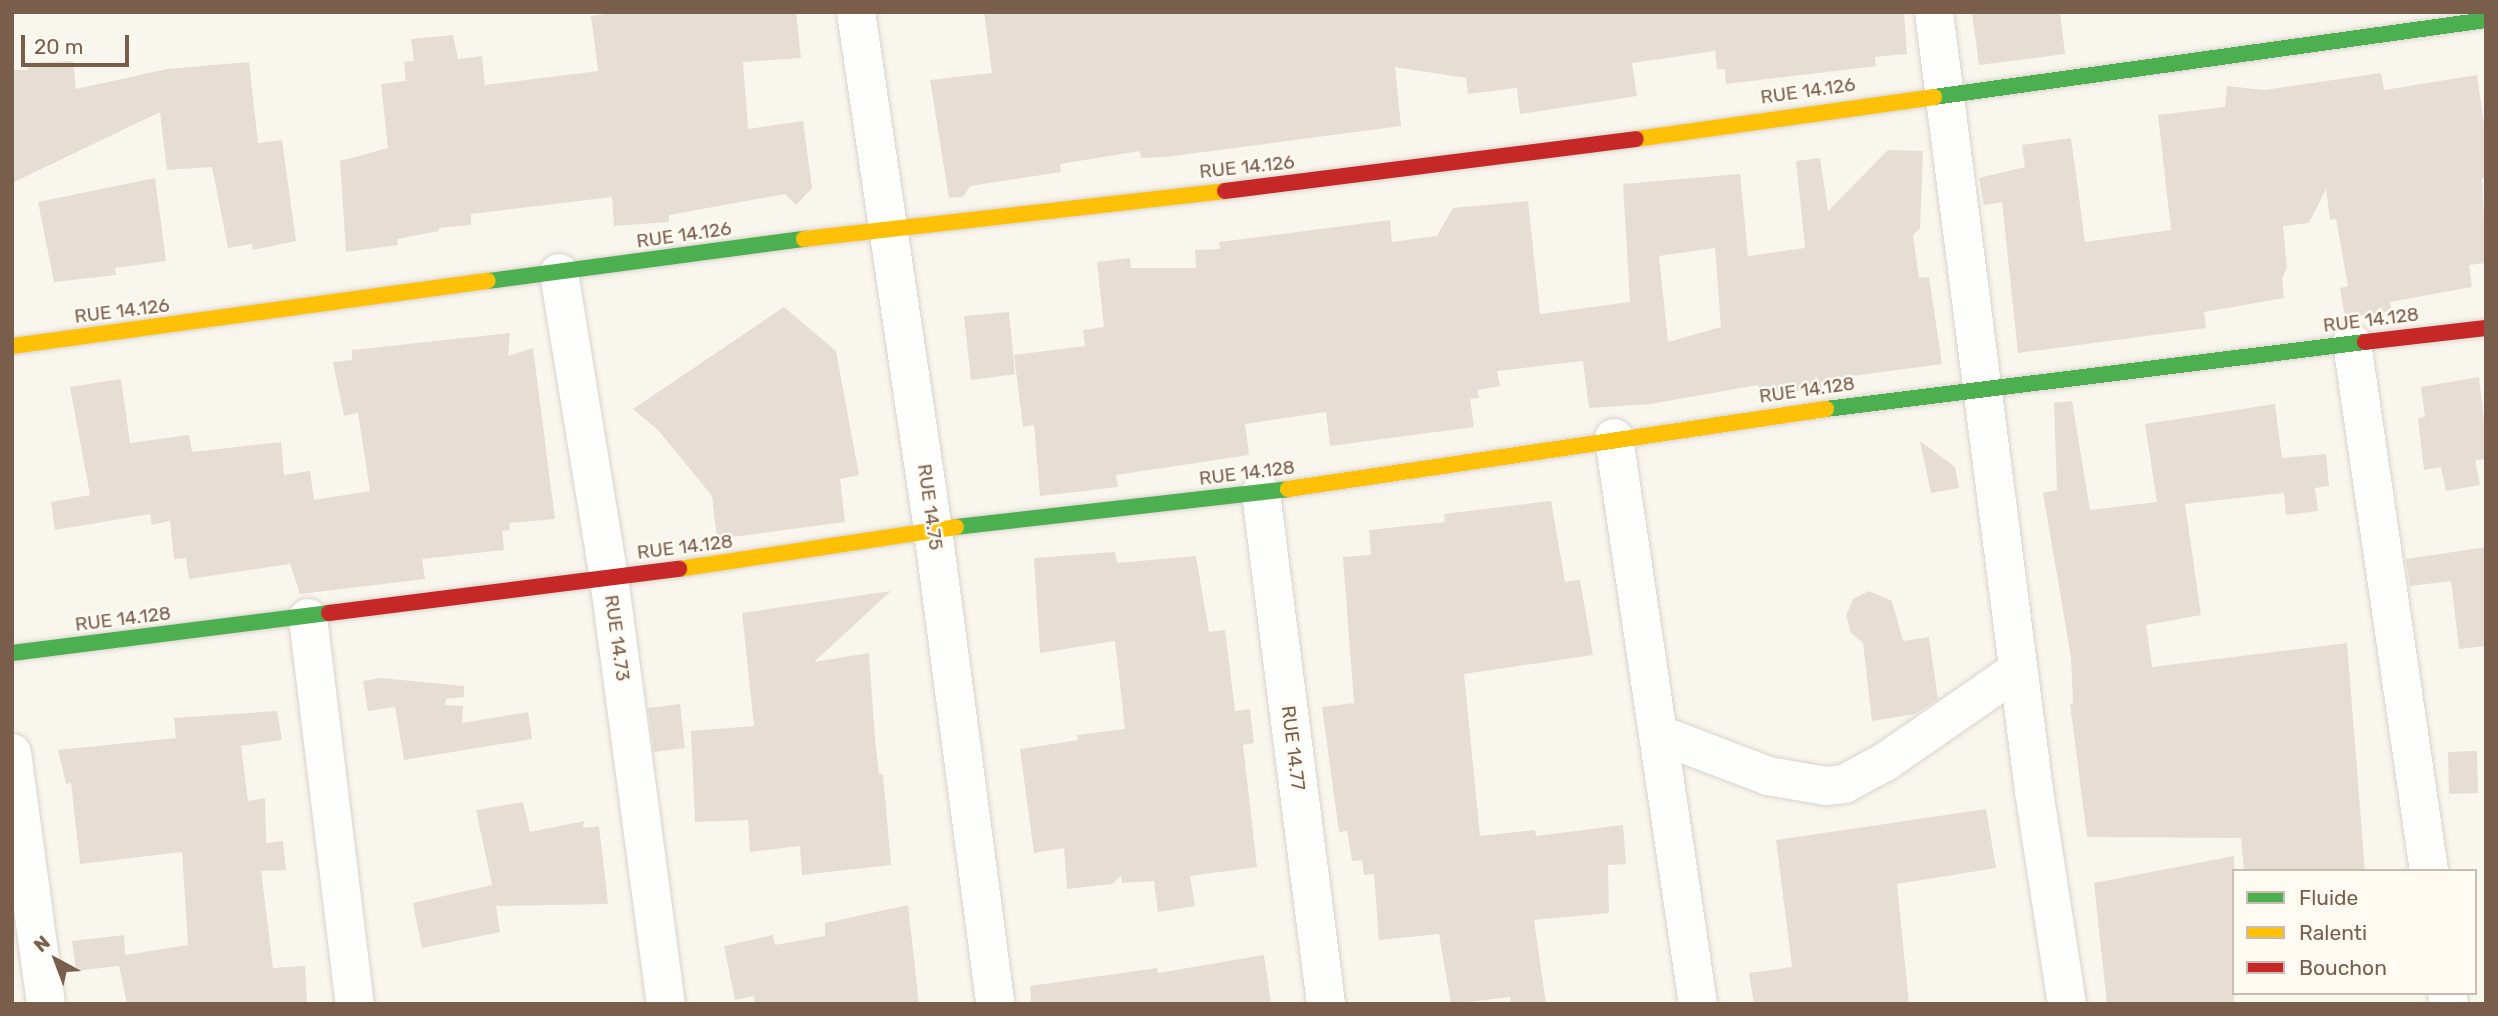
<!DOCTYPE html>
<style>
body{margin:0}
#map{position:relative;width:2498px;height:1016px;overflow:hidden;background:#f9f6ee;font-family:Rubik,sans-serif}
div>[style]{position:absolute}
.building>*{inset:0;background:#e6ded5}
.roads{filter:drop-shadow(0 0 2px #d9d3cc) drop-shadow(0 0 2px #d9d3cc)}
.street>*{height:38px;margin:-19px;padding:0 19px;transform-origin:19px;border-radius:19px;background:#fefefc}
.fast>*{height:16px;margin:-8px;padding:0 8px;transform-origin:8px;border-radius:8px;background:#4caf50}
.slow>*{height:16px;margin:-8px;padding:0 8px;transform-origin:8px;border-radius:8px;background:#ffc107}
.jam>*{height:16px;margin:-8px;padding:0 8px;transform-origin:8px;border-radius:8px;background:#c62828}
span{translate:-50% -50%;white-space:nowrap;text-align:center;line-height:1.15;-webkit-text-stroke:5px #fffaf2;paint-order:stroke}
.street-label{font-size:19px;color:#7a5e4c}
.frame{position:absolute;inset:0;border:14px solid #7a5e4c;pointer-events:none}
.legend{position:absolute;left:2232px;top:869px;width:245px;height:126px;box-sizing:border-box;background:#fffaf2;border:2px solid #cabcb0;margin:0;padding:9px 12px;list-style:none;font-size:21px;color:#7a5e4c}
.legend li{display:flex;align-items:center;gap:14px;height:35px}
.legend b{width:35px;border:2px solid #cabcb0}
.north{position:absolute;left:21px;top:925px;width:70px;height:70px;-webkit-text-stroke:5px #fffaf2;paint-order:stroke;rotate:319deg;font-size:19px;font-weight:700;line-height:28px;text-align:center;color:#7a5e4c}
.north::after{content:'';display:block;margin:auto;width:24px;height:32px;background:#7a5e4c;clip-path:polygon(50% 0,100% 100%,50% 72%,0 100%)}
.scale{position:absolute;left:21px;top:35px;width:108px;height:32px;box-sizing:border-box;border:4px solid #7a5e4c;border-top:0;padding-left:9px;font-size:21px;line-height:24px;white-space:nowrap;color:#7a5e4c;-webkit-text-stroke:5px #fffaf2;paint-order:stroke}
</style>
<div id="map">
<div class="building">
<i style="clip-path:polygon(622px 12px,796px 12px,801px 58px,743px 62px,748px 129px,803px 121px,812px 188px,796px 205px,785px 194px,669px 215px,669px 222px,614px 226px,612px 197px,471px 214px,471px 225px,439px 228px,439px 231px,397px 239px,398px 245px,346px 252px,340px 161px,388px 148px,381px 84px,406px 81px,404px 62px,414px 61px,411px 39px,453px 35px,458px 59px,482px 56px,485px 85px,598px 71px,591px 16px)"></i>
<i style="clip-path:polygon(984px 12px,1904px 12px,1907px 54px,1875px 57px,1876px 66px,1726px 84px,1725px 69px,1717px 69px,1715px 51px,1632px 63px,1637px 96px,1520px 114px,1517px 88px,1468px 94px,1466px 78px,1395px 67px,1401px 126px,1166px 157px,1141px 158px,1140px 151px,1060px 164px,1061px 172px,970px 186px,963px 197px,949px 198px,930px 80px,992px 73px)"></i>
<i style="clip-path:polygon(1972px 12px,2060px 12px,2065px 54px,1979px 65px)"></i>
<i style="clip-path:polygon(73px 61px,76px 89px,167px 69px,249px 62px,258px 143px,282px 140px,296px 241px,253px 250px,252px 244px,228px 248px,212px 167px,167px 170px,160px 112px,12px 183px,12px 70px,28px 70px,27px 63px)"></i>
<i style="clip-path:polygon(2381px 73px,2384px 90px,2477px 75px,2486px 138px,2486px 178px,2482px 178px,2486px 263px,2469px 265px,2472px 287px,2390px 302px,2391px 311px,2345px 318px,2340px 288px,2348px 286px,2336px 219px,2330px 220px,2326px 189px,2309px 223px,2283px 226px,2287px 268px,2282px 279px,2284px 298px,2204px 312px,2206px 328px,2018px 353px,2002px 202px,1984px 205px,1979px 178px,2025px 167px,2022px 145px,2071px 138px,2085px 242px,2171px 230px,2158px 115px,2225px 107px,2227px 86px,2264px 90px)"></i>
<i style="clip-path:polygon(evenodd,1888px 150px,1923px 151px,1920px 228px,1913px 235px,1919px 278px,1929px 277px,1942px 364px,1852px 376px,1822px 383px,1822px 388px,1759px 396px,1758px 385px,1650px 404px,1589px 408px,1583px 361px,1497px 371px,1500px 386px,1478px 390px,1479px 398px,1470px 399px,1474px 427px,1330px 446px,1326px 412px,1245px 424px,1249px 455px,1116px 475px,1118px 487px,1040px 496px,1034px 425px,1023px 427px,1014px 355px,1085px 346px,1083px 330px,1104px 327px,1097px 262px,1130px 258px,1131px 268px,1196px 268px,1195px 250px,1220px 249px,1219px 242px,1390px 220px,1392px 242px,1437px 236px,1453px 208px,1528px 201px,1540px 314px,1630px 302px,1623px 184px,1740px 174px,1748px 256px,1805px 248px,1796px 161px,1820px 158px,1828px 211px,1888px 150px,1715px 248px,1721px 327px,1668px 342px,1659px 256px,1715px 248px)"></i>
<i style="clip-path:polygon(155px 178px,166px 261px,115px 268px,116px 275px,54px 282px,38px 202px)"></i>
<i style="clip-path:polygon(784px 307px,836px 351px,859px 475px,840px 479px,845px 522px,717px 539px,712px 496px,659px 431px,633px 409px)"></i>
<i style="clip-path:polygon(1009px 312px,1015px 374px,971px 380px,964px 316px)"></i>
<i style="clip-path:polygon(510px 333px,508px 356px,533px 348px,555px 519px,509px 523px,510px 530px,502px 531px,504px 550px,422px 559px,425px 579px,300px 594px,290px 564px,189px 579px,186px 558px,174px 559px,170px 521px,152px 525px,150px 514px,55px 530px,51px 502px,90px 495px,70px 387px,121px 379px,130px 443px,189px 435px,192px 452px,281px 442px,284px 475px,310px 471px,314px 500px,370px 491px,358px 413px,344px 416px,333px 362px,352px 360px,352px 350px)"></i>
<i style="clip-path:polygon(2479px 377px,2486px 438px,2486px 459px,2475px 460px,2480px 485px,2446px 491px,2441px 467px,2424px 470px,2418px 418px,2425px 417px,2421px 387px)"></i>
<i style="clip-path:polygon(2072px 401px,2090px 510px,2157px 502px,2145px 424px,2275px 404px,2282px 458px,2326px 454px,2329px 486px,2315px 488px,2318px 511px,2286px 515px,2284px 493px,2185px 504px,2201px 615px,2146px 625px,2152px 667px,2347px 643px,2365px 871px,2244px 871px,2241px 838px,2087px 837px,2070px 704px,2073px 703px,2071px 657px,2043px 493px,2057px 490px,2054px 403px)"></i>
<i style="clip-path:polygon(1920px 441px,1955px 467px,1959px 488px,1931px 493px)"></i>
<i style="clip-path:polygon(1551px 501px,1565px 582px,1580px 580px,1593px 655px,1464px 674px,1480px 836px,1535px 830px,1536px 836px,1623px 825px,1626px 864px,1608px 865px,1609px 913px,1534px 920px,1546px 1004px,1511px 1004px,1510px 997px,1451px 1004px,1439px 934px,1379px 940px,1374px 874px,1364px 875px,1362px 860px,1352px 861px,1347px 831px,1339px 832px,1322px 707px,1354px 703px,1343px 557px,1371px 555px,1369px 530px,1445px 522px,1444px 514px)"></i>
<i style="clip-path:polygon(2486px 547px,2486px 646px,2459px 649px,2451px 581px,2410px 586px,2406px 559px)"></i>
<i style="clip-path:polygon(1115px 552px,1117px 563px,1196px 556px,1209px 632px,1225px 630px,1235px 711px,1250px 709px,1254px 743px,1243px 745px,1257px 867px,1190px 876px,1195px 906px,1158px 912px,1154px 881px,1122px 883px,1121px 876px,1112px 884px,1067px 889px,1064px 848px,1034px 853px,1020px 749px,1078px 740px,1077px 735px,1125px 729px,1115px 641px,1040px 653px,1034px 558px)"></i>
<i style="clip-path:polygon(891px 591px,814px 662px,869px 653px,875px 739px,879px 774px,883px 774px,891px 865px,802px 875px,800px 846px,750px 852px,748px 820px,695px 822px,691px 731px,754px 726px,742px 613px)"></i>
<i style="clip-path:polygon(1869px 591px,1892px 601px,1903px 641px,1929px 637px,1938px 699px,1915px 714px,1872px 721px,1863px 643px,1851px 633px,1846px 616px,1853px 599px)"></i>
<i style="clip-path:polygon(381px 678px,464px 686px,464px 697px,446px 699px,445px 705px,463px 706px,462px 723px,528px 712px,532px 739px,404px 760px,395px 707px,368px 711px,363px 681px)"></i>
<i style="clip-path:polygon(680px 704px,685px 748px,654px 752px,648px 708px)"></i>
<i style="clip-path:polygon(277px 711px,282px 740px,241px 746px,248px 801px,265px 798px,266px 843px,283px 841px,286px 870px,261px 871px,273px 968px,305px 966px,307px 1003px,127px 1004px,119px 966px,76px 971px,72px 941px,124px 935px,125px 955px,188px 945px,182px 852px,80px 864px,71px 783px,66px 784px,58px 750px,176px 738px,174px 718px)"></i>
<i style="clip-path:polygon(2477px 751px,2478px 793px,2449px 794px,2448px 752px)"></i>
<i style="clip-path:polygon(523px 802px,530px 832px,584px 821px,583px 828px,599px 826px,608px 904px,496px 906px,495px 899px,500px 932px,422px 948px,413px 903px,492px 885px,476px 810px)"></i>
<i style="clip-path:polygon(1986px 809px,1996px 868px,1897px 884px,1909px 1004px,1754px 1004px,1749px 973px,1792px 967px,1776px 840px)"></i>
<i style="clip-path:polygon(2234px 856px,2234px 1004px,2107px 1004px,2094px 883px)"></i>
<i style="clip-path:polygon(908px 905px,919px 1004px,755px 1004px,754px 996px,735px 1000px,724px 946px,773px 935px,775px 945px,825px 936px,825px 923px)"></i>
<i style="clip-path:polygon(1264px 955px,1271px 1004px,1031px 1004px,1030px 986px,1157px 968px,1158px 973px)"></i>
</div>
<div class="roads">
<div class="street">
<i style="left:856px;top:12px;width:524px;rotate:81.54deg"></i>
<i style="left:933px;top:530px;width:478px;rotate:82.5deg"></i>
<i style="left:1934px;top:12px;width:785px;rotate:82.68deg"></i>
<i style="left:2034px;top:791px;width:216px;rotate:81.2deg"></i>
<i style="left:559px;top:273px;width:309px;rotate:80.7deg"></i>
<i style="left:609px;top:578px;width:430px;rotate:82.4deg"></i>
<i style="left:2352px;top:343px;width:534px;rotate:81.7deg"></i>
<i style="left:1614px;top:438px;width:572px;rotate:81.56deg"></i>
<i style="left:1261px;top:493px;width:515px;rotate:82.75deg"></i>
<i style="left:308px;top:618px;width:389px;rotate:83.1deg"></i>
<i style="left:1658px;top:734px;width:118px;rotate:20.9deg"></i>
<i style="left:1768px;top:776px;width:59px;rotate:9.8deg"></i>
<i style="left:1826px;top:786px;width:18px;rotate:-6deg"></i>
<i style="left:1844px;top:784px;width:47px;rotate:-28.2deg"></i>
<i style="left:1885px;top:762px;width:162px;rotate:-34.7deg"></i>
<i style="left:12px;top:753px;width:253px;rotate:82.3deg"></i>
<i style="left:2447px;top:993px;width:11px;rotate:80deg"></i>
</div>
<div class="fast">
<i style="left:1934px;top:97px;width:557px;rotate:-7.94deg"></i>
<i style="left:488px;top:281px;width:319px;rotate:-7.6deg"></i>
<i style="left:1826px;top:409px;width:543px;rotate:-7.09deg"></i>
<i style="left:956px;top:527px;width:334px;rotate:-6.5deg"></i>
<i style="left:12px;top:653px;width:320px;rotate:-7.2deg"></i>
</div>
<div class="slow">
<i style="left:1636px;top:139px;width:301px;rotate:-8deg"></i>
<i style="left:804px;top:239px;width:424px;rotate:-6.5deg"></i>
<i style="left:12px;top:346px;width:480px;rotate:-7.8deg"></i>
<i style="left:1288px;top:489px;width:544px;rotate:-8.46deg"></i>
<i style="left:679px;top:569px;width:280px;rotate:-8.6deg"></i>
</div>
<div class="jam">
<i style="left:1225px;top:191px;width:414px;rotate:-7.2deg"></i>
<i style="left:2365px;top:342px;width:122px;rotate:-6.6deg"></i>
<i style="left:329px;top:613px;width:353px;rotate:-7.2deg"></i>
</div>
</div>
<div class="street-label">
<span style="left:1808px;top:91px;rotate:-8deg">RUE 14.126</span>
<span style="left:1247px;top:167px;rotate:-6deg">RUE 14.126</span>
<span style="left:684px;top:235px;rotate:-8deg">RUE 14.126</span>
<span style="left:122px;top:311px;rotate:-7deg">RUE 14.126</span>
<span style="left:2371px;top:320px;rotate:-7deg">RUE 14.128</span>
<span style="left:1807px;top:390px;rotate:-8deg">RUE 14.128</span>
<span style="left:1247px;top:473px;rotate:-7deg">RUE 14.128</span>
<span style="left:930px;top:507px;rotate:82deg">RUE 14.75</span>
<span style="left:685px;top:547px;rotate:-7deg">RUE 14.128</span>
<span style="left:123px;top:619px;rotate:-7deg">RUE 14.128</span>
<span style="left:617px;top:638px;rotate:82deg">RUE 14.73</span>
<span style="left:1293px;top:748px;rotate:83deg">RUE 14.77</span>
</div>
<div class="frame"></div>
<ul class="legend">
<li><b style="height:9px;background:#4caf50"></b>Fluide</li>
<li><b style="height:9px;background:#ffc107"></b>Ralenti</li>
<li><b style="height:9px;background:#c62828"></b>Bouchon</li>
</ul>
<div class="north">N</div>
<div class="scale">20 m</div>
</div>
